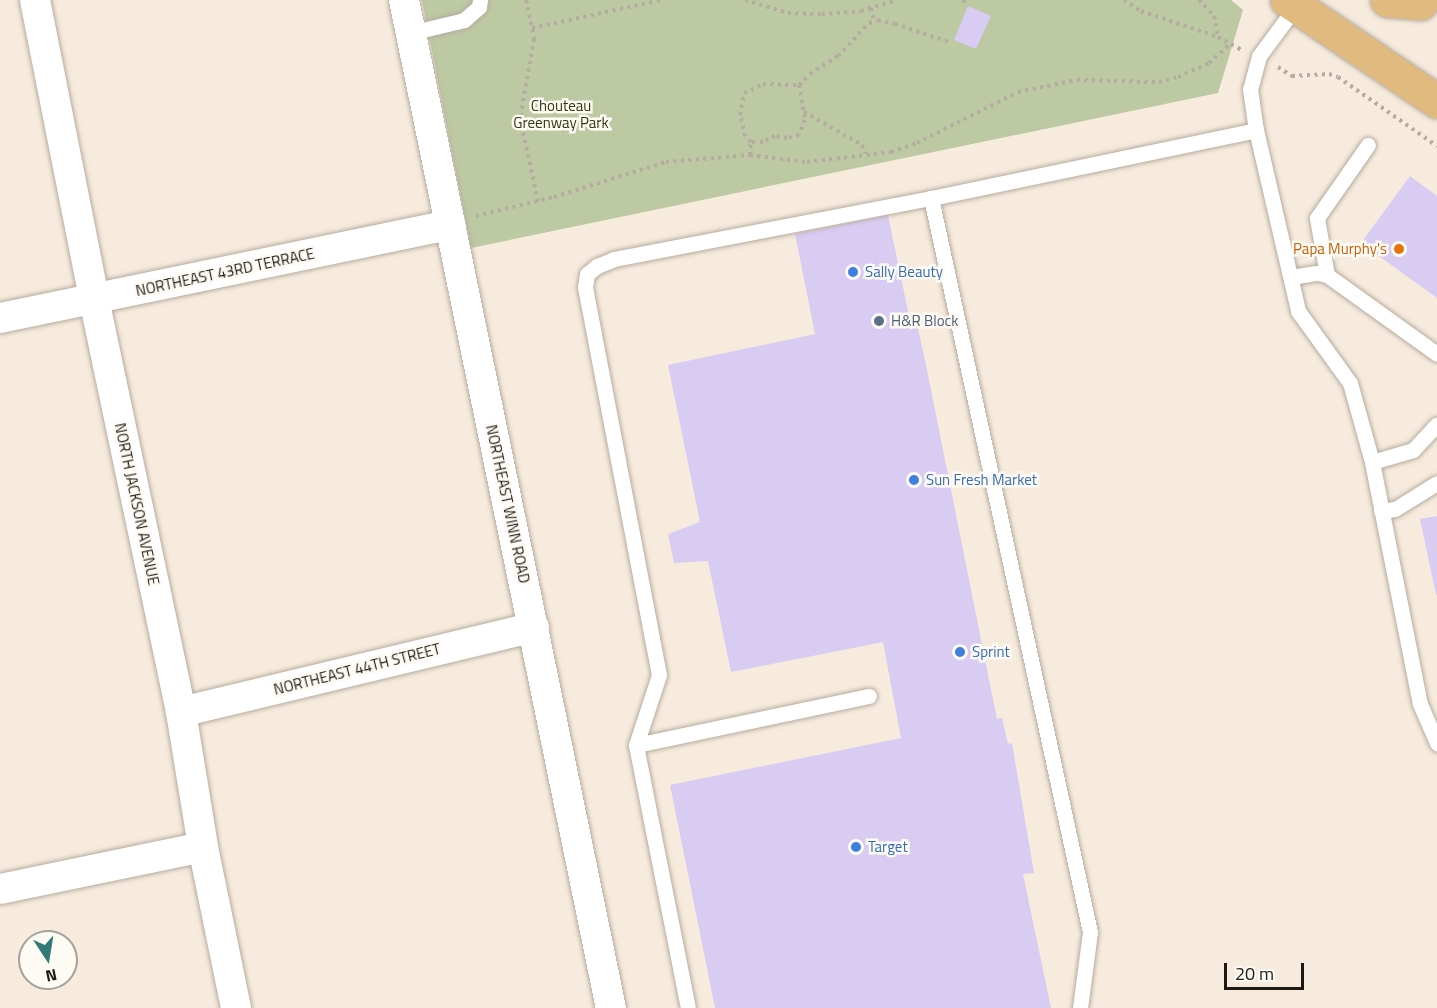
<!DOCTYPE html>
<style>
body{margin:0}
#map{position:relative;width:1437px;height:1008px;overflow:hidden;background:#f7ebde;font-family:"Titillium Web",sans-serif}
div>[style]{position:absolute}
.green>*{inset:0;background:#bdc9a3}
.building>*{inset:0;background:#d8ccf3}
.path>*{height:4px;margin-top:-2px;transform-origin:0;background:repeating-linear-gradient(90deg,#b5aba1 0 3px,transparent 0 7.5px)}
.roads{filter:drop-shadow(0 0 2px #b6ab9e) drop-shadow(0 0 2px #b6ab9e)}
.service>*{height:15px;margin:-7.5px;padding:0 7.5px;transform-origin:7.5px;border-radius:7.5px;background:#fff}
.minor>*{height:30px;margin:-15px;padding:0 15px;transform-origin:15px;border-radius:15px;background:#fff}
.primary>*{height:33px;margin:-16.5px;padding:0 16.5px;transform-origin:16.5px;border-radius:16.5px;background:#e0ba7f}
.dots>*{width:16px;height:16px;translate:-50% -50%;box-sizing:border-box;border:3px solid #fefaf4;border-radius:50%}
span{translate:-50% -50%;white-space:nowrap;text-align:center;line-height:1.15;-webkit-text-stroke:5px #fefaf4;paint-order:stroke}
.park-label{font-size:15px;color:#303b0d}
.food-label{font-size:15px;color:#c56008}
.right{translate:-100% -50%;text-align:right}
.street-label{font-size:15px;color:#1d1914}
.shop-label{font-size:15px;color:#366cbe}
.left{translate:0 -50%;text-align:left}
.service-label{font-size:15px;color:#4e5e75}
.north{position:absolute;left:18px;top:930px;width:60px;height:60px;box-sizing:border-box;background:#fefaf4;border:2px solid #a4a09a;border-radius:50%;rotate:168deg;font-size:16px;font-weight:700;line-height:24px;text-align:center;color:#1d1914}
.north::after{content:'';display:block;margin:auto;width:21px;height:27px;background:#317a78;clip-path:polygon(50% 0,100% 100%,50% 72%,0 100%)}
.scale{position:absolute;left:1224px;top:963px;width:80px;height:27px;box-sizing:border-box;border:3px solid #1d1914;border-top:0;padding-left:8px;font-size:18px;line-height:21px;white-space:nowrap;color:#1d1914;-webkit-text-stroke:4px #fefaf4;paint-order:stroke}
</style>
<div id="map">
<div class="green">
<i style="clip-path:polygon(422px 0,1231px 0,1243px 10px,1218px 93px,471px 248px)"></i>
</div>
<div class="building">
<i style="clip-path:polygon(968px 6px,991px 16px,976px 49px,954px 40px)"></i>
<i style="clip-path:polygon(1410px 176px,1437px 196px,1437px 298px,1361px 243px)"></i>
<i style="clip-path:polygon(888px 215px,909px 316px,915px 315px,925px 360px,997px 719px,1002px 718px,1008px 744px,1012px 743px,1034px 873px,1023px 874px,1051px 1008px,715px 1008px,670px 785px,901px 738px,883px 642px,731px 672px,708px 561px,674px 563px,668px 534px,700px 522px,668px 365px,815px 334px,795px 234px)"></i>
<i style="clip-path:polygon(1437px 516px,1437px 595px,1436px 595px,1420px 519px)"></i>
</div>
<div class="path">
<i style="left:526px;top:0;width:40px;rotate:78deg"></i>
<i style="left:534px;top:39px;width:80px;rotate:100deg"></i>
<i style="left:520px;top:118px;width:85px;rotate:77.8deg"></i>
<i style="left:745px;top:0;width:45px;rotate:16.8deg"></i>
<i style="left:788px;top:13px;width:34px;rotate:2deg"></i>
<i style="left:822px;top:14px;width:39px;rotate:-4deg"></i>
<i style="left:861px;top:11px;width:38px;rotate:-17deg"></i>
<i style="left:963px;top:0;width:8px;rotate:50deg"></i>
<i style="left:1124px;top:0;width:20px;rotate:33deg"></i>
<i style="left:1141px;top:11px;width:81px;rotate:18.7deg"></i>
<i style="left:1218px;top:37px;width:26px;rotate:29deg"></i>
<i style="left:1199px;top:0;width:22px;rotate:47deg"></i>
<i style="left:1214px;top:16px;width:21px;rotate:79deg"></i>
<i style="left:871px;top:8px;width:13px;rotate:77deg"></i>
<i style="left:532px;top:28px;width:133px;rotate:-12.2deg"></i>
<i style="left:1278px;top:67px;width:17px;rotate:33deg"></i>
<i style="left:1292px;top:76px;width:37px;rotate:-3deg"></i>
<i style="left:1329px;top:74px;width:9px;rotate:18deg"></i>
<i style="left:1338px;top:77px;width:121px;rotate:34.9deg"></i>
<i style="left:799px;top:85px;width:36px;rotate:80deg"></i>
<i style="left:805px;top:120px;width:16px;rotate:112deg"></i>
<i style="left:799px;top:135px;width:12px;rotate:166deg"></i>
<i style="left:787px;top:138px;width:12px;rotate:-171deg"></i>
<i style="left:775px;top:136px;width:13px;rotate:153deg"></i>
<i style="left:763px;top:142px;width:12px;rotate:180deg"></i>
<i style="left:751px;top:142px;width:8px;rotate:-135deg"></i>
<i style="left:745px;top:136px;width:22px;rotate:-103deg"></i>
<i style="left:740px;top:115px;width:22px;rotate:-80deg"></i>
<i style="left:744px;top:93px;width:21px;rotate:-25deg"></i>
<i style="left:763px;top:84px;width:36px;rotate:2deg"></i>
<i style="left:799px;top:85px;width:16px;rotate:-45deg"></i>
<i style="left:810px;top:74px;width:33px;rotate:-33deg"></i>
<i style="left:838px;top:56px;width:45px;rotate:-46.8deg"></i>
<i style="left:869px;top:23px;width:9px;rotate:-18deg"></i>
<i style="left:878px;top:20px;width:17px;rotate:13deg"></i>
<i style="left:895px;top:24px;width:57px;rotate:18.4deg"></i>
<i style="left:804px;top:112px;width:67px;rotate:29.6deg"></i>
<i style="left:862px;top:145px;width:9px;rotate:69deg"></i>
<i style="left:750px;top:155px;width:13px;rotate:-86deg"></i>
<i style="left:476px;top:216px;width:80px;rotate:-13.7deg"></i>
<i style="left:554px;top:197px;width:117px;rotate:-17.4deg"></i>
<i style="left:666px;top:162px;width:84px;rotate:-4.8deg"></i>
<i style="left:750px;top:155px;width:57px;rotate:7deg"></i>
<i style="left:807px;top:162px;width:85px;rotate:-6.8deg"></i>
<i style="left:891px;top:152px;width:28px;rotate:-19deg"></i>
<i style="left:917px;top:143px;width:113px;rotate:-26.8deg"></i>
<i style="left:1018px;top:92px;width:60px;rotate:-11.5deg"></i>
<i style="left:1077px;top:80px;width:82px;rotate:1.4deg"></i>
<i style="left:1159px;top:82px;width:20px;rotate:-15deg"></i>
<i style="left:1178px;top:77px;width:34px;rotate:-24deg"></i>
<i style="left:1209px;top:63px;width:27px;rotate:-42deg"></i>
</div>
<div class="roads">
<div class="service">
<i style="left:1296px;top:6px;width:62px;rotate:126.5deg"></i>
<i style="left:1259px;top:56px;width:34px;rotate:105deg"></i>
<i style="left:1250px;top:89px;width:41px;rotate:81.7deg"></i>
<i style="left:1256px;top:130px;width:186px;rotate:76.9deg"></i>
<i style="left:1298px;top:311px;width:89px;rotate:54.2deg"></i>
<i style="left:1350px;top:383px;width:82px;rotate:74.4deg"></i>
<i style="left:1372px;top:462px;width:247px;rotate:78.8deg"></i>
<i style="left:1420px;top:704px;width:43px;rotate:66.4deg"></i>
<i style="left:410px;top:33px;width:56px;rotate:-13.5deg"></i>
<i style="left:464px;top:20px;width:20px;rotate:-41deg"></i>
<i style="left:479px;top:7px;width:7px;rotate:-82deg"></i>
<i style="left:931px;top:198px;width:751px;rotate:77.78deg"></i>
<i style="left:1090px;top:932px;width:77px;rotate:97.5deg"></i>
<i style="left:1327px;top:275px;width:58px;rotate:-100deg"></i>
<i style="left:1317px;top:218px;width:89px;rotate:-55.1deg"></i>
<i style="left:1291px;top:277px;width:26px;rotate:-9deg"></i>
<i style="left:1317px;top:273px;width:10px;rotate:11deg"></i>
<i style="left:1327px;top:275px;width:135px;rotate:35.7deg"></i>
<i style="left:1372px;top:462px;width:43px;rotate:-16.3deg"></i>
<i style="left:1413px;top:450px;width:35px;rotate:-47deg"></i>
<i style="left:1381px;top:511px;width:14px;rotate:-8deg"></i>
<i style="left:1395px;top:509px;width:49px;rotate:-31.8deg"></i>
<i style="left:636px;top:745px;width:238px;rotate:-11.9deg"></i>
<i style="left:688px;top:1008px;width:268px;rotate:-101.2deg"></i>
<i style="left:636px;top:745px;width:74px;rotate:-71.8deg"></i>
<i style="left:659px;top:675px;width:395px;rotate:-100.8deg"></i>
<i style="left:585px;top:287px;width:13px;rotate:-81deg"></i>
<i style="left:587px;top:274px;width:13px;rotate:-39deg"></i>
<i style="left:597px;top:266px;width:18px;rotate:-22deg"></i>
<i style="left:614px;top:259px;width:323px;rotate:-10.9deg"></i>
<i style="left:931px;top:198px;width:332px;rotate:-11.8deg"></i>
</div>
<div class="minor">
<i style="left:35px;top:0;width:305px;rotate:78.8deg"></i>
<i style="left:94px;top:299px;width:422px;rotate:78.1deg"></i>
<i style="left:181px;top:712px;width:137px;rotate:80.7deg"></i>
<i style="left:203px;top:847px;width:164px;rotate:78.4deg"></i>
<i style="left:404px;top:0;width:1029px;rotate:78.4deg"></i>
<i style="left:0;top:318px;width:460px;rotate:-11.7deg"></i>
<i style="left:181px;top:712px;width:363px;rotate:-13.5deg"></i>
<i style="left:0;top:889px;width:207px;rotate:-11.7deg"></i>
</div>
<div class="primary">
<i style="left:1287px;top:0;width:181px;rotate:34deg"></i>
<i style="left:1387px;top:0;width:34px;rotate:5deg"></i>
</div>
</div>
<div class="dots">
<i style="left:1399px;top:249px;background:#e8710a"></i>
<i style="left:853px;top:272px;background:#3f7fe0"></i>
<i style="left:879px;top:321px;background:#5c6f8a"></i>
<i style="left:914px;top:480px;background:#3f7fe0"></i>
<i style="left:960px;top:652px;background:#3f7fe0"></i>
<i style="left:856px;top:847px;background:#3f7fe0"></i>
</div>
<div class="park-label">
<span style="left:561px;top:114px">Chouteau<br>Greenway Park</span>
</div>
<div class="food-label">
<span class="right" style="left:1387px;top:249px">Papa Murphy's</span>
</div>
<div class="street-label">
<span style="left:225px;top:272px;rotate:-12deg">NORTHEAST 43RD TERRACE</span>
<span style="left:137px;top:504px;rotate:78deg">NORTH JACKSON AVENUE</span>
<span style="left:508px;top:504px;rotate:78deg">NORTHEAST WINN ROAD</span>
<span style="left:357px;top:669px;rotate:-14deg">NORTHEAST 44TH STREET</span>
</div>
<div class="shop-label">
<span class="left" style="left:865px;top:272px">Sally Beauty</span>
<span class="left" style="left:926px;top:480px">Sun Fresh Market</span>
<span class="left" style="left:972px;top:652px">Sprint</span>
<span class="left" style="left:868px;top:847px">Target</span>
</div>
<div class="service-label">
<span class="left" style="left:891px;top:321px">H&amp;R Block</span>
</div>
<div class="north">N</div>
<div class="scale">20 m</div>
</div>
